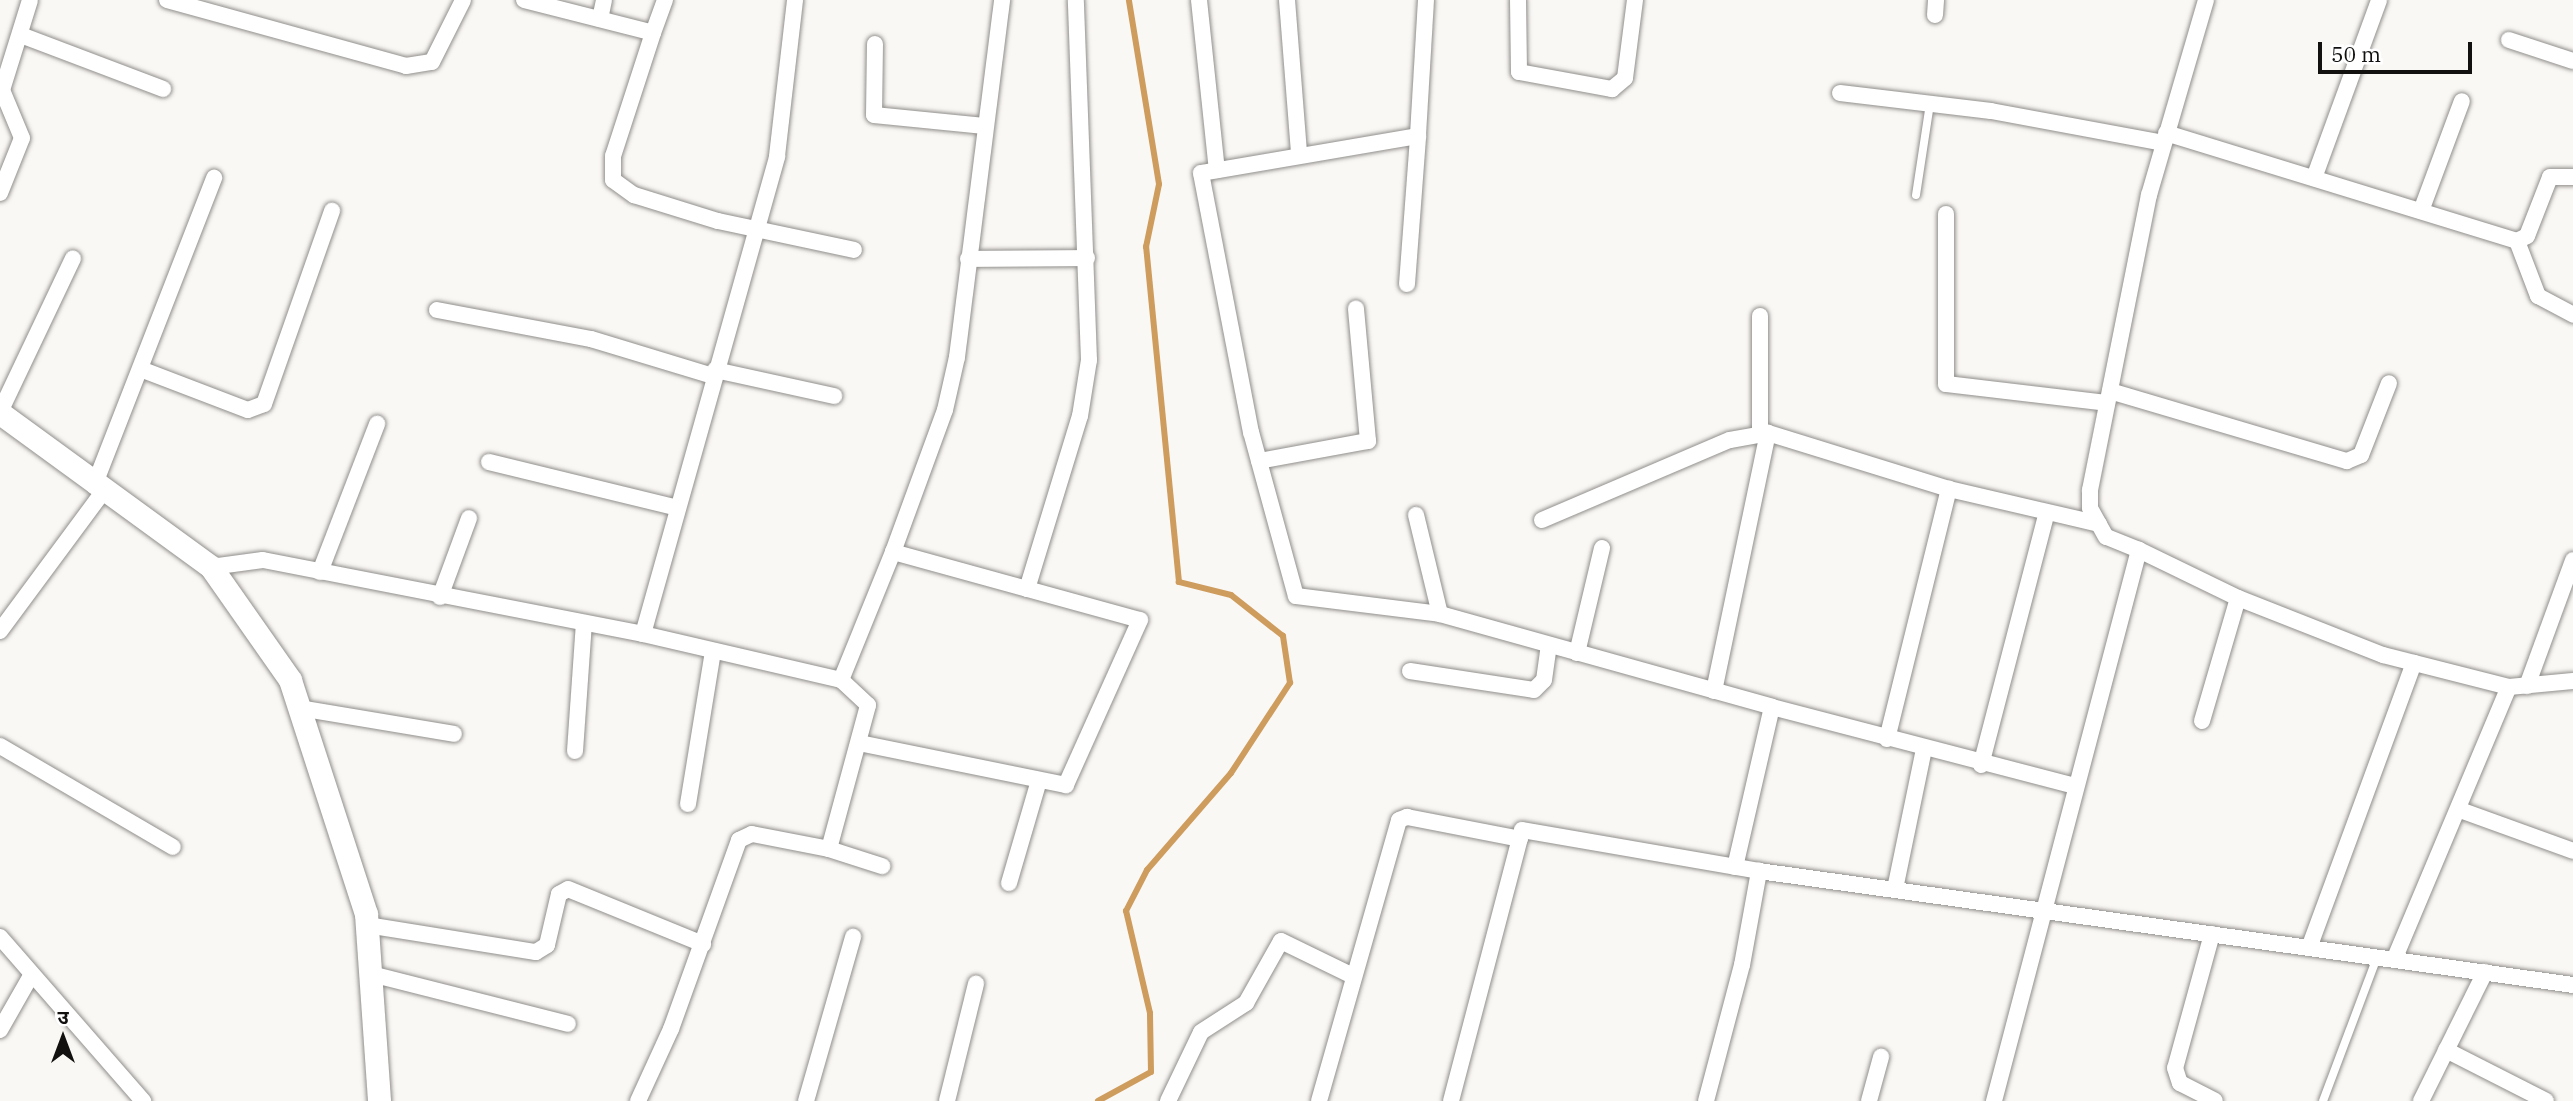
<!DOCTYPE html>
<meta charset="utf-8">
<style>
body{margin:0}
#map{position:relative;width:2573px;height:1101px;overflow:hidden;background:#faf8f5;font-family:"IBM Plex Serif","Noto Sans Devanagari",serif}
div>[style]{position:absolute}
.stream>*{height:6px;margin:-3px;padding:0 3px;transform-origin:3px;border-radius:3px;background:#ce9c5d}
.roads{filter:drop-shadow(0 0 2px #908e8b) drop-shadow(0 0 2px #908e8b)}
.lane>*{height:8px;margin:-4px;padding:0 4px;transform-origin:4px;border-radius:4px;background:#fff}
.street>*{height:16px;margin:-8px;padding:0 8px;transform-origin:8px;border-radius:8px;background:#fff}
.secondary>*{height:23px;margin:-11.5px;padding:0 11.5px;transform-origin:11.5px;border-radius:11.5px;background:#fff}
span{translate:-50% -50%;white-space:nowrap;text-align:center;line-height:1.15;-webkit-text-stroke:7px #fff;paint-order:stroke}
.north{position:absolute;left:28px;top:1003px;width:70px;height:70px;-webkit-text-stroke:5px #fff;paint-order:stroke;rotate:0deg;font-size:19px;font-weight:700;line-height:28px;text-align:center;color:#121110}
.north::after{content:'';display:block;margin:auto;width:24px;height:32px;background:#121110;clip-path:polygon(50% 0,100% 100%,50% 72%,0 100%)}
.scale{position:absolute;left:2318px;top:42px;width:154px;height:32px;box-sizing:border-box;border:4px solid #121110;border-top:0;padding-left:9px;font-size:21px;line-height:24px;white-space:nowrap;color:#121110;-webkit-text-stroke:5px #fff;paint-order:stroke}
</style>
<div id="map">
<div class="stream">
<i style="left:1098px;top:1101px;width:60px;rotate:-28.7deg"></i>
<i style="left:1151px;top:1072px;width:59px;rotate:-91deg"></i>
<i style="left:1150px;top:1013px;width:105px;rotate:-103.2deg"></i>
<i style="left:1126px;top:911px;width:46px;rotate:-62.9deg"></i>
<i style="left:1147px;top:870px;width:128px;rotate:-49.1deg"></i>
<i style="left:1231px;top:773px;width:108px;rotate:-56.8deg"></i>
<i style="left:1290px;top:683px;width:48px;rotate:-98.5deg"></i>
<i style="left:1283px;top:636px;width:66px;rotate:-141.7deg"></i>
<i style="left:1231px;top:595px;width:54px;rotate:-166deg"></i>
<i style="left:1179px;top:582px;width:337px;rotate:-95.6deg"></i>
<i style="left:1146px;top:247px;width:64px;rotate:-78.3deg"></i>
<i style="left:1159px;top:184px;width:186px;rotate:-99.3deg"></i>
</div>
<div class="roads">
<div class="lane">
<i style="left:1916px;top:195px;width:92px;rotate:-81.3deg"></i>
<i style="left:2323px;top:1101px;width:154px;rotate:-69.4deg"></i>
</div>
<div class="street">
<i style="left:167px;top:0;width:248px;rotate:15.4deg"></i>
<i style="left:406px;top:66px;width:26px;rotate:-9deg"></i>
<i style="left:432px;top:62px;width:69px;rotate:-63.4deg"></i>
<i style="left:524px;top:0;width:133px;rotate:14.3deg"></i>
<i style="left:653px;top:33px;width:129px;rotate:108deg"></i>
<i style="left:613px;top:156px;width:24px;rotate:90deg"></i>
<i style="left:613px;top:180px;width:26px;rotate:36deg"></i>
<i style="left:634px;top:195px;width:88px;rotate:17.2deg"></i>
<i style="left:718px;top:221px;width:139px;rotate:12deg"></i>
<i style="left:1199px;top:0;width:171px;rotate:84deg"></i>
<i style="left:1287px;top:0;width:154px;rotate:85.5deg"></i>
<i style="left:1426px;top:0;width:136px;rotate:93.4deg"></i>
<i style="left:1418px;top:136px;width:220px;rotate:170.3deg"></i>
<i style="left:1201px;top:173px;width:264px;rotate:79.1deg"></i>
<i style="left:1251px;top:432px;width:170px;rotate:74.7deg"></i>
<i style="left:1296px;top:596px;width:145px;rotate:7.1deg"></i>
<i style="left:1440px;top:614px;width:345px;rotate:15.6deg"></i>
<i style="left:1518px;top:0;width:72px;rotate:89.2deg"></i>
<i style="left:1519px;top:72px;width:95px;rotate:10.4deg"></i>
<i style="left:1612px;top:89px;width:17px;rotate:-40deg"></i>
<i style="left:1625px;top:78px;width:79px;rotate:-82.7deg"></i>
<i style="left:1935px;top:15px;width:15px;rotate:-86deg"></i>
<i style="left:600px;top:19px;width:19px;rotate:-78deg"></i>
<i style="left:653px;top:33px;width:35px;rotate:-70deg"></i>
<i style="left:21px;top:35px;width:152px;rotate:20.8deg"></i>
<i style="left:2509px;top:40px;width:67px;rotate:18.2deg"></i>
<i style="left:875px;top:44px;width:71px;rotate:90.8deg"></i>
<i style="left:874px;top:115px;width:111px;rotate:5.7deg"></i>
<i style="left:1840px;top:93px;width:152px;rotate:6.8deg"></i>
<i style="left:1991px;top:111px;width:175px;rotate:10.5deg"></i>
<i style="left:2166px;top:133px;width:367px;rotate:17.1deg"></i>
<i style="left:2517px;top:241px;width:11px;rotate:-27deg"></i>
<i style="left:2527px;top:236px;width:63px;rotate:-68.7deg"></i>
<i style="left:2550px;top:177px;width:23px"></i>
<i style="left:2314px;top:178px;width:189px;rotate:-69.9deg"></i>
<i style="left:0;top:193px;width:59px;rotate:-68.2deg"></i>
<i style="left:22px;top:138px;width:52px;rotate:-112.6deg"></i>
<i style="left:2px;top:90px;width:94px;rotate:-72.7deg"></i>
<i style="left:2421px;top:211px;width:117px;rotate:-69.6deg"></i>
<i style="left:1946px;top:214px;width:170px;rotate:90deg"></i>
<i style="left:1946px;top:384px;width:162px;rotate:6.7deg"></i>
<i style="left:2517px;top:241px;width:59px;rotate:69.1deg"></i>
<i style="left:2538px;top:296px;width:40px;rotate:28deg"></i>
<i style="left:968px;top:259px;width:119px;rotate:-0.5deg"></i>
<i style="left:1407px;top:284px;width:148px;rotate:-85.7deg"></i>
<i style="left:437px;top:310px;width:157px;rotate:10.7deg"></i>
<i style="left:591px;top:339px;width:127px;rotate:16.9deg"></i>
<i style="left:1760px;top:316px;width:117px;rotate:90deg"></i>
<i style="left:143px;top:370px;width:112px;rotate:20.9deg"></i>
<i style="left:248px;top:410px;width:17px;rotate:-21deg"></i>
<i style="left:264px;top:404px;width:205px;rotate:-70.6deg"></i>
<i style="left:715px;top:370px;width:122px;rotate:12.3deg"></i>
<i style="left:2110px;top:391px;width:247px;rotate:16.5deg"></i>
<i style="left:2347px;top:461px;width:15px;rotate:-23deg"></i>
<i style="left:2361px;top:455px;width:77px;rotate:-68.7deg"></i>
<i style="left:0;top:412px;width:170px;rotate:-64.6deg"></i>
<i style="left:1259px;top:461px;width:111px;rotate:-10.4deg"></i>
<i style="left:1368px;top:441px;width:133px;rotate:-95.2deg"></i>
<i style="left:489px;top:462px;width:194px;rotate:13.7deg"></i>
<i style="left:94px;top:486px;width:331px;rotate:-68.7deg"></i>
<i style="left:1416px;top:515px;width:102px;rotate:76.4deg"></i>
<i style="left:1542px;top:520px;width:204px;rotate:-23.1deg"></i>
<i style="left:1730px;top:440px;width:39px;rotate:-10deg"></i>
<i style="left:1768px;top:433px;width:189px;rotate:17.2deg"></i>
<i style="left:1949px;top:489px;width:154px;rotate:13.1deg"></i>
<i style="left:2139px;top:550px;width:110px;rotate:25.9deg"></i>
<i style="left:2238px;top:598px;width:156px;rotate:21.5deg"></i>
<i style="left:2383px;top:655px;width:130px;rotate:14.3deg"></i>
<i style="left:2509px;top:687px;width:64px;rotate:-5.4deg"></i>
<i style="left:893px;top:552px;width:151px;rotate:-69.9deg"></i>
<i style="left:945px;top:410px;width:54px;rotate:-77.2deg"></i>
<i style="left:957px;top:357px;width:360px;rotate:-82.8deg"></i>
<i style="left:211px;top:567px;width:52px;rotate:-7.7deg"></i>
<i style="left:263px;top:560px;width:387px;rotate:11deg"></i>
<i style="left:643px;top:634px;width:496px;rotate:-74.3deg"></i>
<i style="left:777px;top:156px;width:157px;rotate:-83.4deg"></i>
<i style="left:320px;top:572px;width:159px;rotate:-68.9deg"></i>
<i style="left:1027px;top:589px;width:181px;rotate:-73deg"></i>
<i style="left:1080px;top:416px;width:57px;rotate:-80.9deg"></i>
<i style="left:1089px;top:360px;width:360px;rotate:-92.1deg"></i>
<i style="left:440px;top:597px;width:84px;rotate:-69.8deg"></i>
<i style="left:0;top:631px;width:172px;rotate:-53.5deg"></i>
<i style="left:1577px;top:653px;width:108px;rotate:-76.6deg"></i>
<i style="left:1410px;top:671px;width:125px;rotate:8.7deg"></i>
<i style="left:1534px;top:690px;width:14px;rotate:-45deg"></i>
<i style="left:1544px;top:680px;width:35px;rotate:-82deg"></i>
<i style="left:841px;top:680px;width:138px;rotate:-67.9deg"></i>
<i style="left:893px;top:552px;width:256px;rotate:15.4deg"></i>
<i style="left:1140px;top:620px;width:181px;rotate:114.2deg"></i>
<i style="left:1066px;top:785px;width:210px;rotate:-168.5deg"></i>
<i style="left:2527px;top:686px;width:134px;rotate:-69.9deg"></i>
<i style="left:1714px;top:691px;width:264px;rotate:-78.2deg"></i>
<i style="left:299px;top:708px;width:157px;rotate:9.5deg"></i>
<i style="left:2202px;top:721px;width:128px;rotate:-73.7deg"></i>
<i style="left:1887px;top:739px;width:258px;rotate:-76.1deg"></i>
<i style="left:0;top:746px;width:200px;rotate:30.3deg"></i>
<i style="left:575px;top:751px;width:128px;rotate:-86deg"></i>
<i style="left:1981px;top:765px;width:261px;rotate:-75.4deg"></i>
<i style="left:688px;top:804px;width:155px;rotate:-80.7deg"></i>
<i style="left:2460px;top:810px;width:120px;rotate:19.9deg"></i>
<i style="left:829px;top:849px;width:56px;rotate:17.8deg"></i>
<i style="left:1735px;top:867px;width:164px;rotate:-77deg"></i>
<i style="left:1772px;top:707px;width:314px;rotate:14.6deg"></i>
<i style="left:1009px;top:883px;width:103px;rotate:-73.7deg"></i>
<i style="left:1895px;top:889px;width:143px;rotate:-78.3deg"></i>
<i style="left:367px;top:925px;width:171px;rotate:9.1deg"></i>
<i style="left:536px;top:952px;width:13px;rotate:-32deg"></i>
<i style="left:547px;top:945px;width:52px;rotate:-76.8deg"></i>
<i style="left:559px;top:894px;width:10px;rotate:-29deg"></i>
<i style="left:568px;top:889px;width:146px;rotate:22.2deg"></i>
<i style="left:2212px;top:934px;width:139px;rotate:105.4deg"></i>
<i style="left:2175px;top:1068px;width:16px;rotate:72deg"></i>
<i style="left:2180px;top:1083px;width:39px;rotate:27deg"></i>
<i style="left:0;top:937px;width:218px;rotate:48.9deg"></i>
<i style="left:2309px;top:948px;width:304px;rotate:-69.8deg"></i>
<i style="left:2394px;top:960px;width:296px;rotate:-67.2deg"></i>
<i style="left:371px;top:974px;width:203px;rotate:14.2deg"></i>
<i style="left:0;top:1030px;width:64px;rotate:-60.3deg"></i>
<i style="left:2446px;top:1050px;width:112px;rotate:27deg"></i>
<i style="left:638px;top:1101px;width:79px;rotate:-65.4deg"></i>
<i style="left:671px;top:1029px;width:201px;rotate:-70.2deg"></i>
<i style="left:739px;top:840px;width:14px;rotate:-25deg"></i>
<i style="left:752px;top:834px;width:78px;rotate:11deg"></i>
<i style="left:829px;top:849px;width:149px;rotate:-74.8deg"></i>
<i style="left:868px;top:705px;width:37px;rotate:-137deg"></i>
<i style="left:841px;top:680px;width:203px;rotate:-166.9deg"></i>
<i style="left:806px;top:1101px;width:171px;rotate:-74deg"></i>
<i style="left:947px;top:1101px;width:121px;rotate:-76.1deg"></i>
<i style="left:1168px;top:1101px;width:76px;rotate:-64.4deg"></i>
<i style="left:1201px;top:1032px;width:54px;rotate:-32.8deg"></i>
<i style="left:1246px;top:1003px;width:71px;rotate:-60.6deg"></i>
<i style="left:1281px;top:941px;width:80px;rotate:25.9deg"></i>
<i style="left:1319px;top:1101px;width:292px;rotate:-74.1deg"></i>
<i style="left:1399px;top:820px;width:9px;rotate:-21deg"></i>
<i style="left:1407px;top:817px;width:115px;rotate:11deg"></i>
<i style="left:1451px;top:1101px;width:280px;rotate:-75.3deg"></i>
<i style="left:1522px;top:830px;width:241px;rotate:9.8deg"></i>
<i style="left:1759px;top:871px;width:822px;rotate:7.97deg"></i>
<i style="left:1706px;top:1101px;width:141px;rotate:-75.2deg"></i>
<i style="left:1742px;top:965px;width:96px;rotate:-79.7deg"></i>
<i style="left:1869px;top:1101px;width:46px;rotate:-74.7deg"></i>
<i style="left:1994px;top:1101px;width:570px;rotate:-75.26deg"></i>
<i style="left:2139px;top:550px;width:35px;rotate:-158deg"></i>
<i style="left:2106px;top:537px;width:33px;rotate:-119deg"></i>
<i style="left:2090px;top:508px;width:18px;rotate:-90deg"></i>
<i style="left:2090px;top:490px;width:301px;rotate:-78.7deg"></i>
<i style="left:2149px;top:195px;width:203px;rotate:-73.7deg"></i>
<i style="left:2421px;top:1101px;width:144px;rotate:-63.6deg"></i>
</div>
<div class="secondary">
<i style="left:0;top:413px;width:261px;rotate:36.1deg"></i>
<i style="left:211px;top:567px;width:138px;rotate:55deg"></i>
<i style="left:290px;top:680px;width:246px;rotate:72deg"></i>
<i style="left:366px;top:914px;width:187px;rotate:86deg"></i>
</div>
</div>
<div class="north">उ</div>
<div class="scale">50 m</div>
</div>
